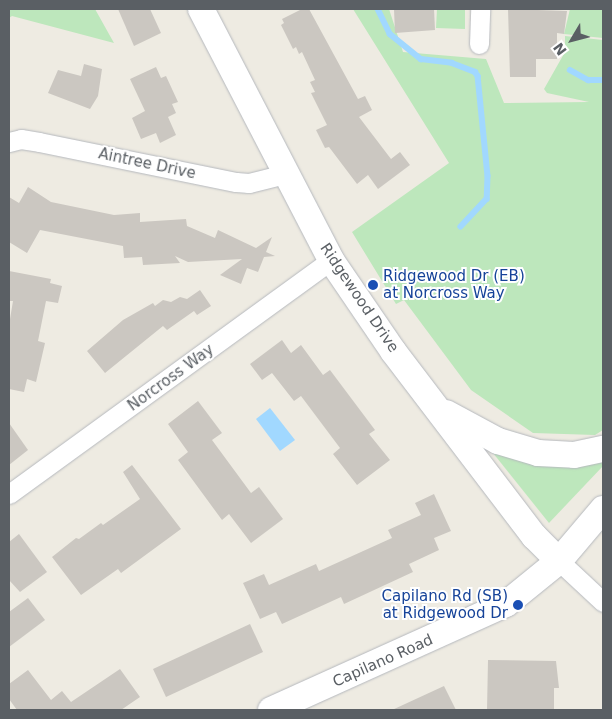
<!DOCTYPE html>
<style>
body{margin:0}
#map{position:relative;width:612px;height:719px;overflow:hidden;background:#eeebe2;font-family:"DejaVu Sans",sans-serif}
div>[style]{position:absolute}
.green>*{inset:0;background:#bde7bc}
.water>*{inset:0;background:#a1d8ff}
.stream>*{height:5.5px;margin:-2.75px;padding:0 2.75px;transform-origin:2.75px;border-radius:2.75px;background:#a1d8ff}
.building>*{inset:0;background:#cbc7c1}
.roads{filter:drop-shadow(0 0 1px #b5b8bd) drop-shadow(0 0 1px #b5b8bd)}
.street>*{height:19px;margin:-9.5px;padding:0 9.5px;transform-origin:9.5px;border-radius:9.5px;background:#fff}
.secondary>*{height:26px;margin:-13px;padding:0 13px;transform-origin:13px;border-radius:13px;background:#fff}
.dots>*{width:14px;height:14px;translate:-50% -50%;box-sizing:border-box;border:2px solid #fff;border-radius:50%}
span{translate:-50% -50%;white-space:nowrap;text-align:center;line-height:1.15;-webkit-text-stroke:4px #fff;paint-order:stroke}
.street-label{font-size:15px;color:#5a5f64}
.transit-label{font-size:15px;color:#164399}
.left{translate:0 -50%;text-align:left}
.right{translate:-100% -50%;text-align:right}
.frame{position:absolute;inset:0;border:10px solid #5a5f64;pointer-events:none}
.north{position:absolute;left:547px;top:15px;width:50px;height:50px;-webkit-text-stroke:4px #fff;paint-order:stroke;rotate:233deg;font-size:14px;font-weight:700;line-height:20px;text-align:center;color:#5a5f64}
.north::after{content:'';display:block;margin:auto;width:18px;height:22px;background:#5a5f64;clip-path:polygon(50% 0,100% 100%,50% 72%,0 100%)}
</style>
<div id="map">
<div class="green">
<i style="clip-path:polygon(9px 9px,95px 9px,114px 43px,12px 16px,9px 18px)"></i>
<i style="clip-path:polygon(353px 9px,389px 9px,403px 52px,486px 59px,504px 103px,589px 102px,547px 93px,544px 89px,565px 52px,565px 36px,603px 40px,603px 430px,595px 435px,533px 433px,471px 390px,404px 300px,396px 304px,352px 232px,449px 163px)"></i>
<i style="clip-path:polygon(437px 9px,465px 9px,465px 29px,436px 28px)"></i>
<i style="clip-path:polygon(570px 9px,603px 9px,603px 38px,564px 34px)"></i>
<i style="clip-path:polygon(481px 438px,603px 460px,603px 466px,549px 523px)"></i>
</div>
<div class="water">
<i style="clip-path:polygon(270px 408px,295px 440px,280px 451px,256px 419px)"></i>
</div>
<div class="stream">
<i style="left:378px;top:9px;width:28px;rotate:64deg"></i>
<i style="left:390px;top:34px;width:40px;rotate:39deg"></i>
<i style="left:421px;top:59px;width:31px;rotate:7deg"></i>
<i style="left:452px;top:63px;width:25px;rotate:21deg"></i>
<i style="left:475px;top:72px;width:5px;rotate:53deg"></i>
<i style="left:478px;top:76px;width:100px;rotate:84.3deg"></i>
<i style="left:488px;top:176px;width:23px;rotate:92deg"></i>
<i style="left:487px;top:199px;width:38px;rotate:133deg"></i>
<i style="left:570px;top:70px;width:21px;rotate:29deg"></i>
<i style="left:588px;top:80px;width:15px"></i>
</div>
<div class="building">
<i style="clip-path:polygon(118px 9px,150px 9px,161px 33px,134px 46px)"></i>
<i style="clip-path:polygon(302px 9px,309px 9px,358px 99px,365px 96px,372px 110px,359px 117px,391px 159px,400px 152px,410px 165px,378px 189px,368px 175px,357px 184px,329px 147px,325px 148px,316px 130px,327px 125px,311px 93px,315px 92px,310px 82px,315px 80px,302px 52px,299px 54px,296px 47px,293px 49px,281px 25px,284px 23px,282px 19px)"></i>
<i style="clip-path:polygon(394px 9px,434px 9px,435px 30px,395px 33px)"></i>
<i style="clip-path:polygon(508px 9px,567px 11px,564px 34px,557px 33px,557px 59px,536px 59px,536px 77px,510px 77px)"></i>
<i style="clip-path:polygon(84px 64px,102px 69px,98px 96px,90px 109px,48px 93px,58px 70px,81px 76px)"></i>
<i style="clip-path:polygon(156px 67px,161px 78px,166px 76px,178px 102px,172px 104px,176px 113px,168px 117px,176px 135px,160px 143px,156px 133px,141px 139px,132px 118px,145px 111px,130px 79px)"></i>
<i style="clip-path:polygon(28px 187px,51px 202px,114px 215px,140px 213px,140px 222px,186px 219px,187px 226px,215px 238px,218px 230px,256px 248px,272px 237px,266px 252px,275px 256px,264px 257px,258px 272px,247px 268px,241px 284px,220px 275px,242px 259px,188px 262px,175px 256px,180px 263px,143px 265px,142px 257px,124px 258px,123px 246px,40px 230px,27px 253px,9px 242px,9px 197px,19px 203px)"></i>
<i style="clip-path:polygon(9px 271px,51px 279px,50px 283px,62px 286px,58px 303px,46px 301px,38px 341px,45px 343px,36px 382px,27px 379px,24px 392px,9px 389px,9px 325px,13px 301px,9px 301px)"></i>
<i style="clip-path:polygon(200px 290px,211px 306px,197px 315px,194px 311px,167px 330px,163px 326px,105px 373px,87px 351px,123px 320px,153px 303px,155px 306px,163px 300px,171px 302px,180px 297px,187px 299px)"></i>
<i style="clip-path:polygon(282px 340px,291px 353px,301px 345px,323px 375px,330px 370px,375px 430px,369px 434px,390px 460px,357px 485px,333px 454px,340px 448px,301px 396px,294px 401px,272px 373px,262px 380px,250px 364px)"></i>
<i style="clip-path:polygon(198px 401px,222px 433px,212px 440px,251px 493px,259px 487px,283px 519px,251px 543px,229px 514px,222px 520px,178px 460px,188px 452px,168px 424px)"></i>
<i style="clip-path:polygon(9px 423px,28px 450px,9px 465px)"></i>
<i style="clip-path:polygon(132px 465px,181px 529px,121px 573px,118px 569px,81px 595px,52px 557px,76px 538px,79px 539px,101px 523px,103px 525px,140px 499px,123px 472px)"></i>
<i style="clip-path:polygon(434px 494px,451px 531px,434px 538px,439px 550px,409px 564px,413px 572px,344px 604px,341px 597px,282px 624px,276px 612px,260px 619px,243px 583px,264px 574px,269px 585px,316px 564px,319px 571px,392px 538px,388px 530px,421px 515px,415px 503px)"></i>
<i style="clip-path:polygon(19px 534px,47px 572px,20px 592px,9px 580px,9px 542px)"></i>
<i style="clip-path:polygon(28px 598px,45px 620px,9px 647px,9px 612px)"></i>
<i style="clip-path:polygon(250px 624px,263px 652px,166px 697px,153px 669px)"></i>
<i style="clip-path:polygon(488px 660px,556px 661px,559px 688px,554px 688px,554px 710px,487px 710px)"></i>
<i style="clip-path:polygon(120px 669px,140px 697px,121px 710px,17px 710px,9px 699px,9px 684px,28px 670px,51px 700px,62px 691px,71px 702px)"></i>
<i style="clip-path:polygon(444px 686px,456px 710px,392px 710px)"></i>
</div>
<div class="roads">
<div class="street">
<i style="left:479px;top:44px;width:35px;rotate:-88deg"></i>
<i style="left:9px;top:142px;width:12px;rotate:-14deg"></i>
<i style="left:21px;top:139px;width:18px;rotate:9deg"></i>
<i style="left:39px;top:142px;width:201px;rotate:11.5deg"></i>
<i style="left:236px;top:182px;width:13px;rotate:4deg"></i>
<i style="left:249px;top:183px;width:37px;rotate:-14deg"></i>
<i style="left:9px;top:494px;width:398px;rotate:-36deg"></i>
<i style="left:559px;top:561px;width:60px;rotate:43deg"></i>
</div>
<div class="secondary">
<i style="left:201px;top:9px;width:283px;rotate:62.6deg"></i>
<i style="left:331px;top:260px;width:110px;rotate:55.7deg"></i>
<i style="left:393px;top:351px;width:233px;rotate:52.7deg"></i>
<i style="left:534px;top:536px;width:35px;rotate:45deg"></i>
<i style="left:446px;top:413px;width:59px;rotate:28.3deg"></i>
<i style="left:498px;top:441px;width:42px;rotate:16.7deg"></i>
<i style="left:538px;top:453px;width:36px;rotate:3deg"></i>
<i style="left:574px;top:455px;width:30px;rotate:-12deg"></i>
<i style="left:271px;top:710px;width:258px;rotate:-24.3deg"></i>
<i style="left:506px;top:604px;width:68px;rotate:-39.1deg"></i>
<i style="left:559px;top:561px;width:68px;rotate:-49.8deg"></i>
</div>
</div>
<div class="dots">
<i style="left:373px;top:285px;background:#1a4fb4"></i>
<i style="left:518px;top:605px;background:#1a4fb4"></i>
</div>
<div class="street-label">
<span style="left:147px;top:164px;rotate:12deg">Aintree Drive</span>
<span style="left:359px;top:298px;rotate:56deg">Ridgewood Drive</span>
<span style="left:171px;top:378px;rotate:-36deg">Norcross Way</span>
<span style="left:383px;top:661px;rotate:-24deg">Capilano Road</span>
</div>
<div class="transit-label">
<span class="left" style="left:383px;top:285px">Ridgewood Dr (EB)<br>at Norcross Way</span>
<span class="right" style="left:508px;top:605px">Capilano Rd (SB)<br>at Ridgewood Dr</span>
</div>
<div class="frame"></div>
<div class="north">N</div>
</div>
